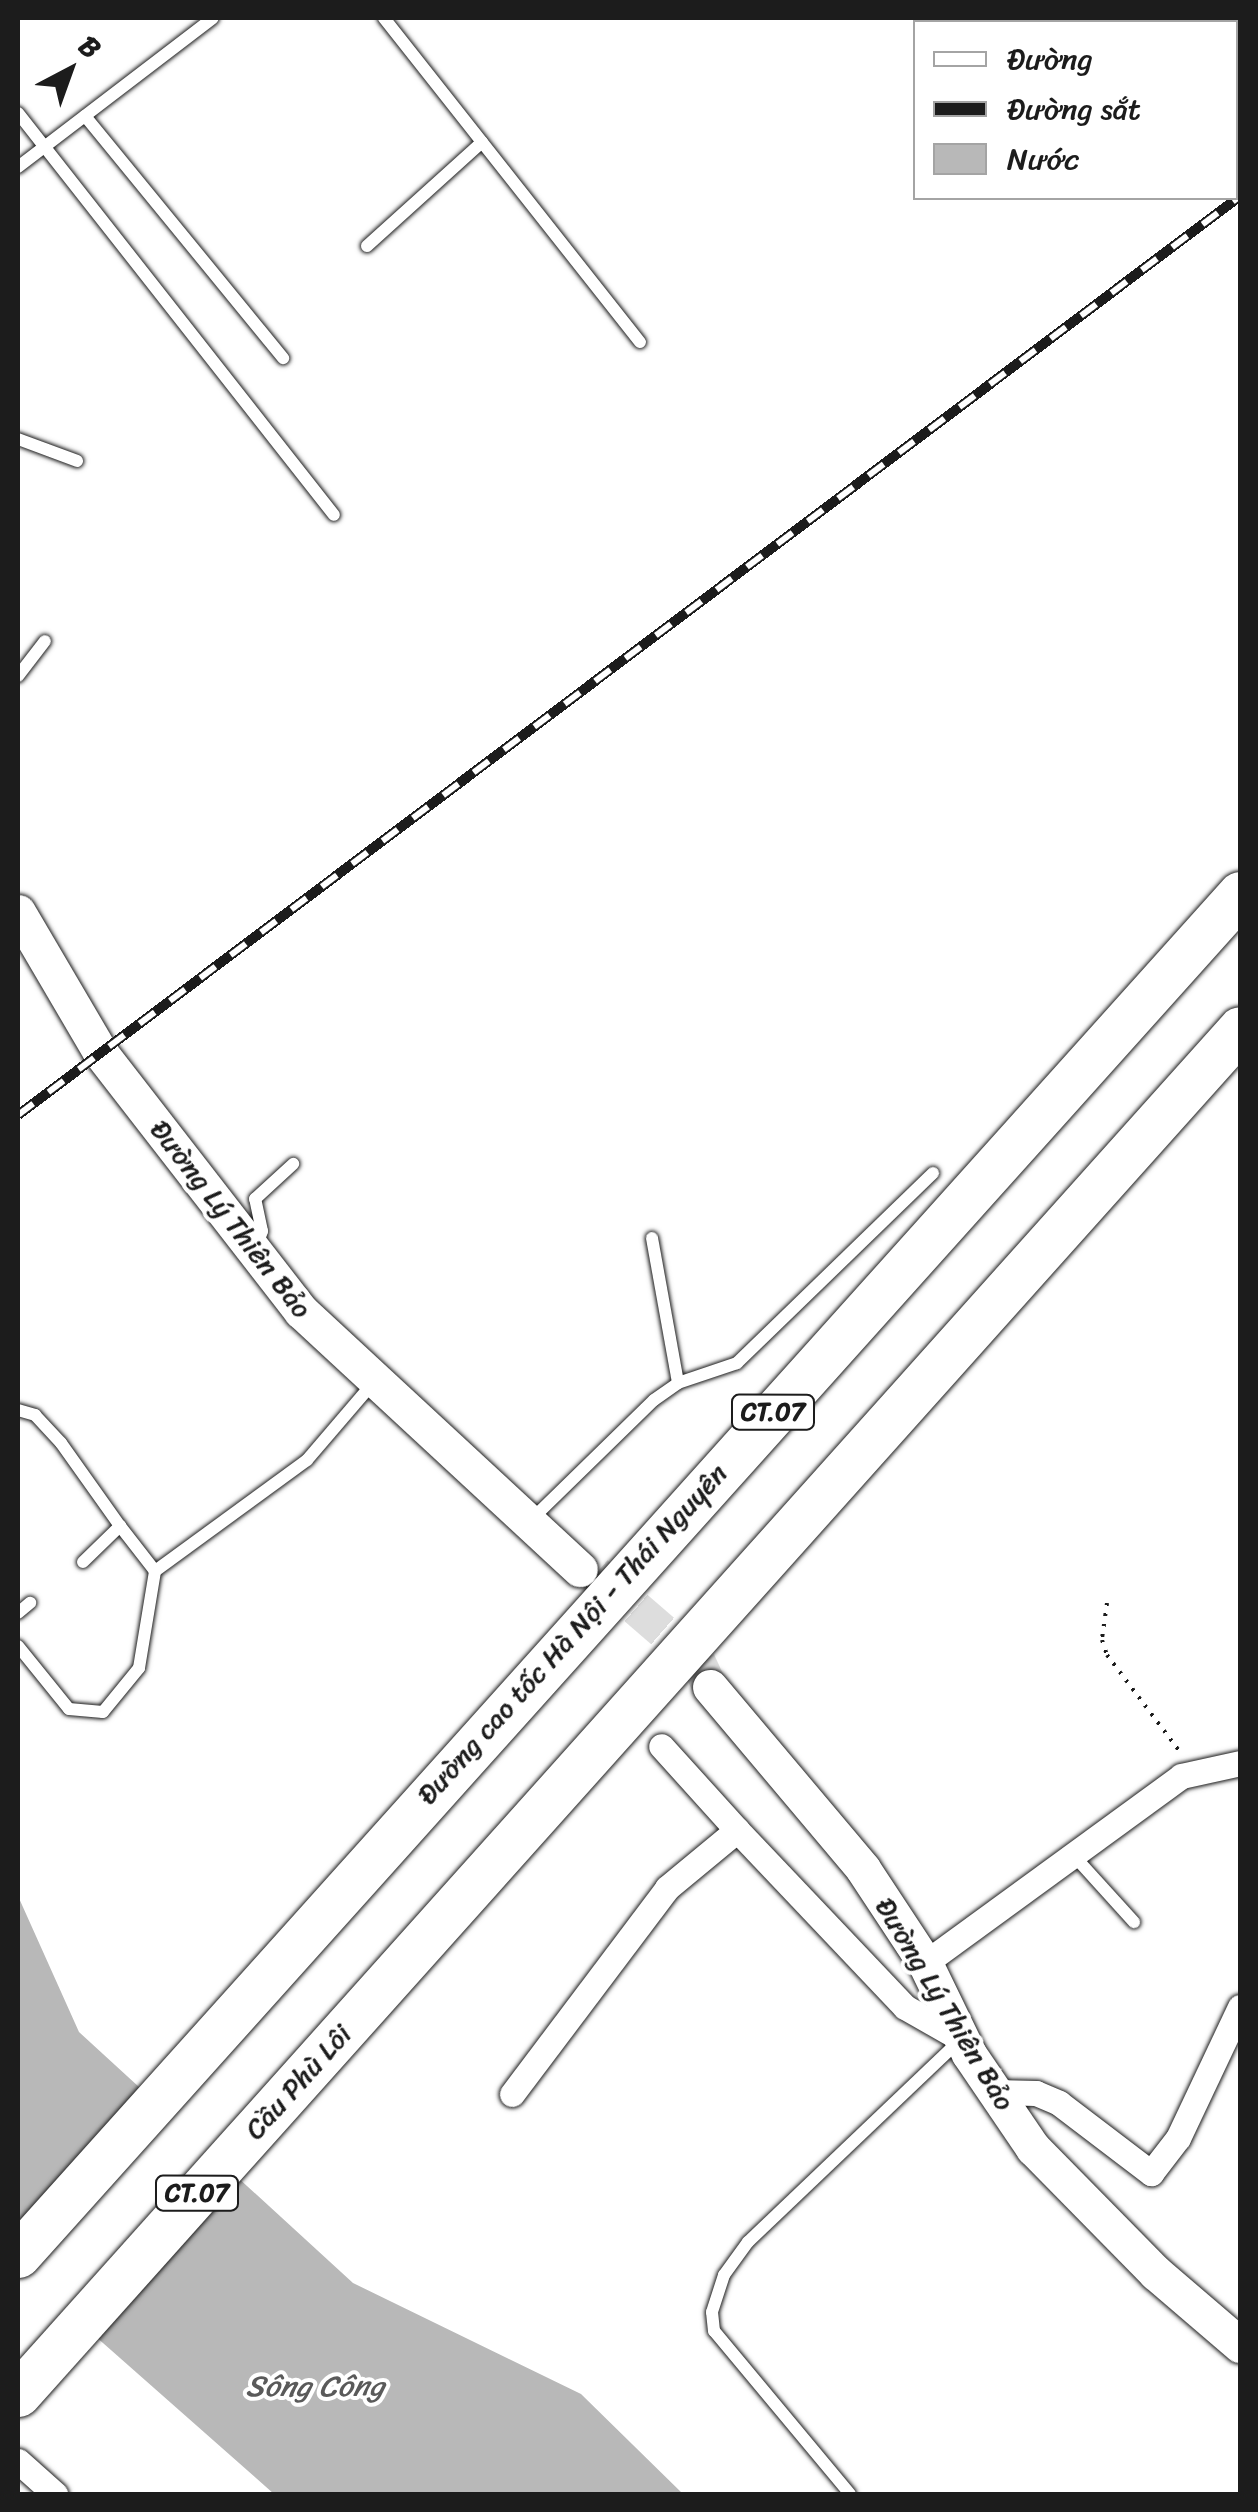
<!DOCTYPE html>
<meta charset="utf-8">
<style>
body{margin:0}
#map{position:relative;width:1258px;height:2512px;overflow:hidden;background:#fff;font-family:Sriracha,sans-serif}
div>[style]{position:absolute}
.water>*{inset:0;background:#b8b8b8}
.pier>*{inset:0;background:#fff}
.secondary-tunnel>*{height:35px;margin-top:-17.5px;transform-origin:0;background:repeating-linear-gradient(90deg,#ddd 0 35px,transparent 0 53px)}
.path>*{height:4px;margin-top:-2px;transform-origin:0;background:repeating-linear-gradient(90deg,#1c1c1c 0 2.5px,transparent 0 10.5px)}
.roads{filter:drop-shadow(0 0 2px #1c1c1c) drop-shadow(0 0 2px #1c1c1c)}
.service>*{height:12px;margin:-6px;padding:0 6px;transform-origin:6px;border-radius:6px;background:#fff}
.minor>*{height:25px;margin:-12.5px;padding:0 12.5px;transform-origin:12.5px;border-radius:12.5px;background:#fff}
.secondary>*{height:35px;margin:-17.5px;padding:0 17.5px;transform-origin:17.5px;border-radius:17.5px;background:#fff}
.motorway>*{height:45px;margin:-22.5px;padding:0 22.5px;transform-origin:22.5px;border-radius:22.5px;background:#fff}
.rail>*{height:10px;margin-top:-5px;transform-origin:0;background:repeating-linear-gradient(90deg,#fff 0 19px,#1c1c1c 0 38px);box-sizing:border-box;border-block:2px solid #1c1c1c}
span{translate:-50% -50%;white-space:nowrap;text-align:center;line-height:1.15;-webkit-text-stroke:8px #fff;paint-order:stroke}
.shield-label span{padding:2px 8px;background:#fff;border:2px solid;border-radius:8px;-webkit-text-stroke-width:0}
.shield-label{font-size:25px;color:#1c1c1c;font-weight:700}
.street-label{font-size:28px;color:#1c1c1c}
.water-label{font-size:30px;color:#5a5a5a;font-style:italic}
.frame{position:absolute;inset:0;border:20px solid #1c1c1c;pointer-events:none}
.legend{position:absolute;left:913px;top:20px;width:325px;height:180px;box-sizing:border-box;background:#fff;border:2px solid #a4a4a4;margin:0;padding:12px 18px;list-style:none;font-size:30px;color:#1c1c1c}
.legend li{display:flex;align-items:center;gap:20px;height:50px}
.legend b{width:50px;border:2px solid #a4a4a4}
.north{position:absolute;left:20px;top:20px;width:100px;height:100px;-webkit-text-stroke:8px #fff;paint-order:stroke;rotate:41deg;font-size:28px;font-weight:700;line-height:40px;text-align:center;color:#1c1c1c}
.north::after{content:'';display:block;margin:auto;width:35px;height:45px;background:#1c1c1c;clip-path:polygon(50% 0,100% 100%,50% 72%,0 100%)}
</style>
<div id="map">
<div class="water">
<i style="clip-path:polygon(18px 1896px,79px 2032px,353px 2283px,581px 2394px,683px 2494px,274px 2494px,18px 2268px)"></i>
</div>
<div class="pier">
<i style="clip-path:polygon(158px 2097px,227px 2160px,77px 2327px,18px 2274px)"></i>
</div>
<div class="secondary-tunnel">
<i style="left:596px;top:1573px;width:135px;rotate:40.8deg"></i>
<i style="left:698px;top:1661px;width:29px;rotate:65deg"></i>
</div>
<div class="path">
<i style="left:1107px;top:1603px;width:37px;rotate:98deg"></i>
<i style="left:1102px;top:1640px;width:16px;rotate:72deg"></i>
<i style="left:1107px;top:1655px;width:121px;rotate:53deg"></i>
</div>
<div class="roads">
<div class="service">
<i style="left:384px;top:18px;width:413px;rotate:51.7deg"></i>
<i style="left:18px;top:113px;width:511px;rotate:51.83deg"></i>
<i style="left:85px;top:116px;width:313px;rotate:50.7deg"></i>
<i style="left:18px;top:167px;width:245px;rotate:-37.4deg"></i>
<i style="left:367px;top:246px;width:155px;rotate:-42.1deg"></i>
<i style="left:18px;top:439px;width:63px;rotate:20.4deg"></i>
<i style="left:18px;top:676px;width:44px;rotate:-52.4deg"></i>
<i style="left:652px;top:1238px;width:147px;rotate:79.8deg"></i>
<i style="left:256px;top:1247px;width:17px;rotate:-69deg"></i>
<i style="left:262px;top:1231px;width:33px;rotate:-102deg"></i>
<i style="left:255px;top:1199px;width:52px;rotate:-42.6deg"></i>
<i style="left:18px;top:1410px;width:18px;rotate:16deg"></i>
<i style="left:35px;top:1415px;width:38px;rotate:47deg"></i>
<i style="left:61px;top:1443px;width:102px;rotate:54.6deg"></i>
<i style="left:532px;top:1519px;width:170px;rotate:-44.3deg"></i>
<i style="left:654px;top:1400px;width:29px;rotate:-35deg"></i>
<i style="left:678px;top:1383px;width:62px;rotate:-18.7deg"></i>
<i style="left:737px;top:1363px;width:273px;rotate:-44.1deg"></i>
<i style="left:83px;top:1562px;width:52px;rotate:-44.2deg"></i>
<i style="left:120px;top:1526px;width:57px;rotate:52.1deg"></i>
<i style="left:18px;top:1613px;width:16px;rotate:-40deg"></i>
<i style="left:18px;top:1646px;width:81px;rotate:51deg"></i>
<i style="left:69px;top:1709px;width:34px;rotate:5deg"></i>
<i style="left:103px;top:1712px;width:57px;rotate:-50.7deg"></i>
<i style="left:139px;top:1668px;width:98px;rotate:-80.6deg"></i>
<i style="left:155px;top:1571px;width:188px;rotate:-36.1deg"></i>
<i style="left:307px;top:1460px;width:101px;rotate:-49.4deg"></i>
<i style="left:1075px;top:1857px;width:88px;rotate:47.8deg"></i>
<i style="left:850px;top:2494px;width:212px;rotate:-129.8deg"></i>
<i style="left:714px;top:2331px;width:19px;rotate:-96deg"></i>
<i style="left:712px;top:2312px;width:39px;rotate:-72deg"></i>
<i style="left:724px;top:2275px;width:41px;rotate:-54deg"></i>
<i style="left:748px;top:2242px;width:291px;rotate:-43.6deg"></i>
</div>
<div class="minor">
<i style="left:737px;top:1830px;width:244px;rotate:46.5deg"></i>
<i style="left:905px;top:2007px;width:64px;rotate:29.7deg"></i>
<i style="left:925px;top:1963px;width:317px;rotate:-36.1deg"></i>
<i style="left:1181px;top:1776px;width:60px;rotate:-12.4deg"></i>
<i style="left:995px;top:2092px;width:41px;rotate:1.4deg"></i>
<i style="left:1036px;top:2093px;width:25px;rotate:23deg"></i>
<i style="left:1059px;top:2103px;width:116px;rotate:37.3deg"></i>
<i style="left:1151px;top:2173px;width:44px;rotate:-52.4deg"></i>
<i style="left:1178px;top:2138px;width:145px;rotate:-64.7deg"></i>
<i style="left:512px;top:2094px;width:258px;rotate:-53deg"></i>
<i style="left:667px;top:1888px;width:91px;rotate:-39.6deg"></i>
<i style="left:737px;top:1830px;width:113px;rotate:-132.1deg"></i>
<i style="left:18px;top:2461px;width:50px;rotate:41.7deg"></i>
</div>
<div class="secondary">
<i style="left:18px;top:912px;width:162px;rotate:59.6deg"></i>
<i style="left:100px;top:1052px;width:328px;rotate:52.2deg"></i>
<i style="left:301px;top:1311px;width:380px;rotate:42.8deg"></i>
<i style="left:710px;top:1687px;width:238px;rotate:49.9deg"></i>
<i style="left:863px;top:1869px;width:113px;rotate:56.6deg"></i>
<i style="left:925px;top:1963px;width:101px;rotate:64.2deg"></i>
<i style="left:969px;top:2054px;width:114px;rotate:55.8deg"></i>
<i style="left:1033px;top:2148px;width:175px;rotate:45.5deg"></i>
<i style="left:1156px;top:2273px;width:111px;rotate:40.6deg"></i>
</div>
<div class="motorway">
<i style="left:18px;top:2255px;width:1829px;rotate:-48.08deg"></i>
<i style="left:18px;top:2394px;width:1832px;rotate:-48.16deg"></i>
</div>
</div>
<div class="rail">
<i style="left:18px;top:1115px;width:1529px;rotate:-36.94deg"></i>
</div>
<div class="shield-label">
<span style="left:773px;top:1412px">CT.07</span>
<span style="left:197px;top:2193px">CT.07</span>
</div>
<div class="street-label">
<span style="left:231px;top:1219px;rotate:52deg">Đường Lý Thiên Bảo</span>
<span style="left:572px;top:1634px;rotate:-48deg">Đường cao tốc Hà Nội - Thái Nguyên</span>
<span style="left:945px;top:2004px;rotate:59deg">Đường Lý Thiên Bảo</span>
<span style="left:298px;top:2082px;rotate:-48deg">Cầu Phù Lôi</span>
</div>
<div class="water-label">
<span style="left:315px;top:2386px">Sông Công</span>
</div>
<div class="frame"></div>
<ul class="legend">
<li><b style="height:12px;background:#fff"></b>Đường</li>
<li><b style="height:12px;background:#1c1c1c"></b>Đường sắt</li>
<li><b style="height:28px;background:#b8b8b8"></b>Nước</li>
</ul>
<div class="north">B</div>
</div>
